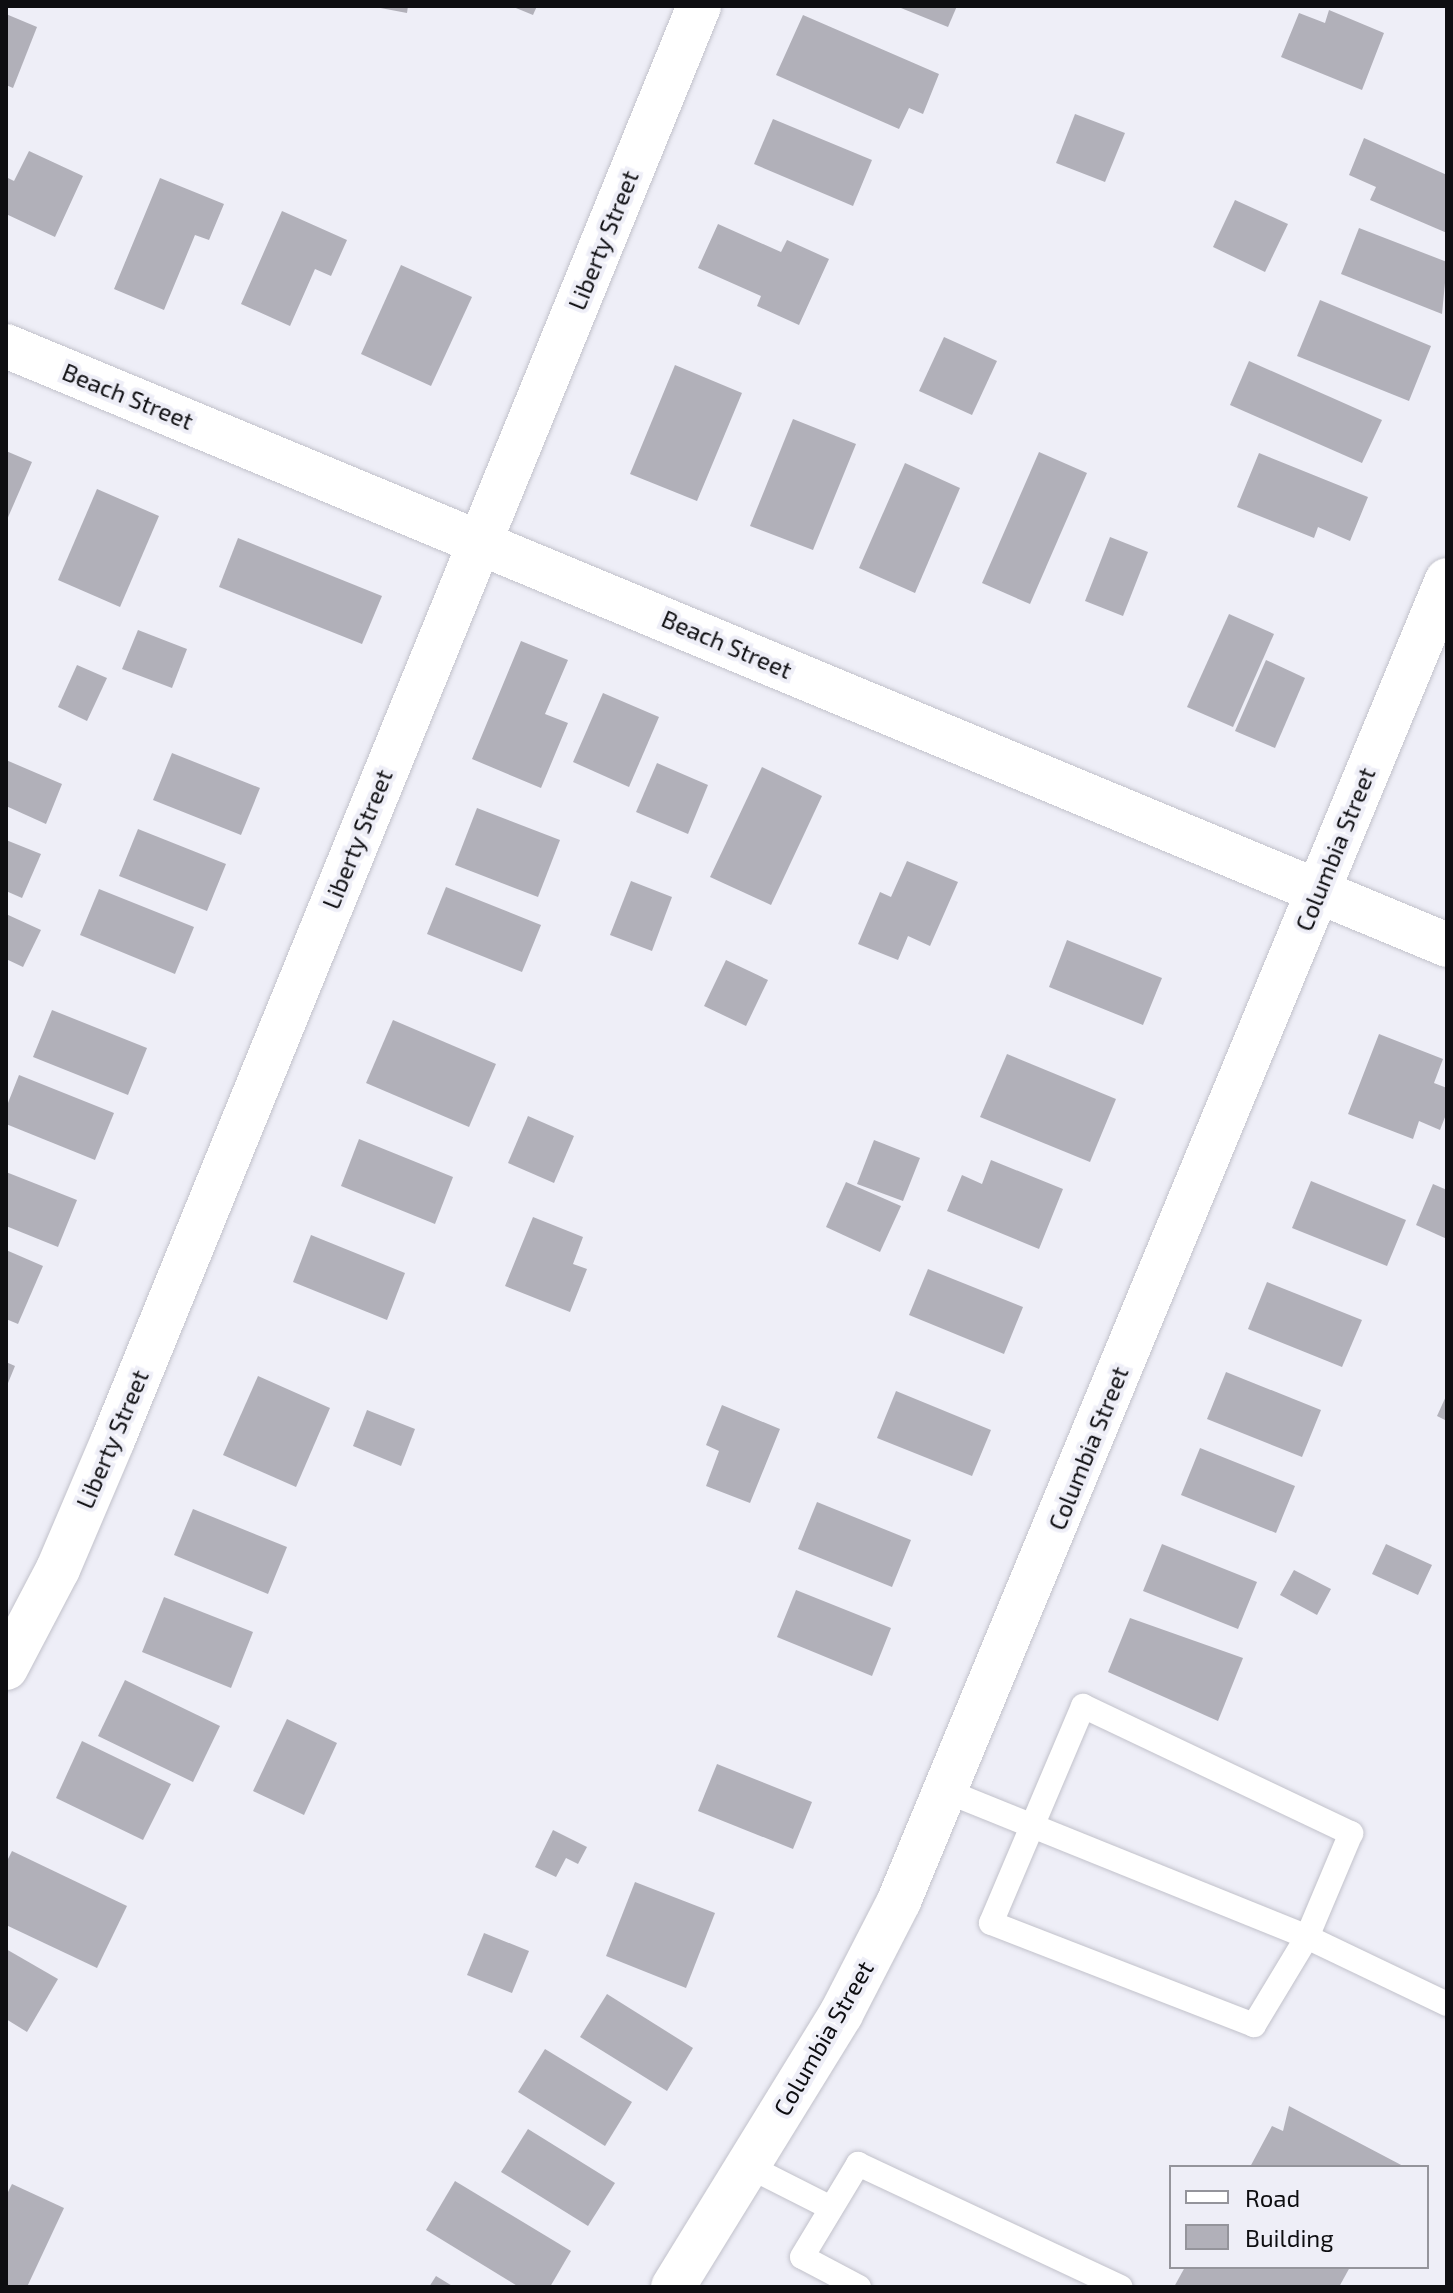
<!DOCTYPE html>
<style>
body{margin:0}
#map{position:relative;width:1453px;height:2293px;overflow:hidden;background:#eeeef7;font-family:"Exo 2",sans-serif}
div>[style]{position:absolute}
.building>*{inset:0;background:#b1b0b9}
.roads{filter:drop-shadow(0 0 2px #c2c2cb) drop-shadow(0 0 2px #c2c2cb)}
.lane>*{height:24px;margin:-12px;padding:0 12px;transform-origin:12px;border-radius:12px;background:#fff}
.street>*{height:44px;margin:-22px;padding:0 22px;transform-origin:22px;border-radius:22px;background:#fff}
span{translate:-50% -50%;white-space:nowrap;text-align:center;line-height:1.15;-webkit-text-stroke:8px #eeeef7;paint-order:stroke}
.street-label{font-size:24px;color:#0e0e11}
.frame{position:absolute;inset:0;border:8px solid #0e0e11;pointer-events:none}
.legend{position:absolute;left:1169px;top:2165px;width:260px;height:104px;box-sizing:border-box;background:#eeeef7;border:2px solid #94949b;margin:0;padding:10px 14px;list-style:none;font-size:24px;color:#0e0e11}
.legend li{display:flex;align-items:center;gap:16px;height:40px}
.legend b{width:40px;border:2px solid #94949b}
</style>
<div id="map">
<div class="building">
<i style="clip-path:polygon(370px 6px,408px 6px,407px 13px)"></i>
<i style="clip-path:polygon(511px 6px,537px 6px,533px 15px)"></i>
<i style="clip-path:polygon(896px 6px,957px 6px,948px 27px)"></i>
<i style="clip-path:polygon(1329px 10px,1384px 33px,1362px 90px,1281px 57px,1299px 13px,1325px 23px)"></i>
<i style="clip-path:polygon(6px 14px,37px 27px,13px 88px,6px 85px)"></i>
<i style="clip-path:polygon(803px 15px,939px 74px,923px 114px,909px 108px,899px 129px,776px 75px)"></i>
<i style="clip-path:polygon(1075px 114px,1125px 133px,1105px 182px,1056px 163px)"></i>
<i style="clip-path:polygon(773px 119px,872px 160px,853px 206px,754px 164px)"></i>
<i style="clip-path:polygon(1364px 138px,1447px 175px,1447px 233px,1370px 200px,1376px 187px,1349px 175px)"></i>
<i style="clip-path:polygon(29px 151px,83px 176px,55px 237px,6px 214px,6px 177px,14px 181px)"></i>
<i style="clip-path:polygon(160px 178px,224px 204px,209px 240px,195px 235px,164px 310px,114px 289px)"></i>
<i style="clip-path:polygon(1235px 200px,1288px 224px,1265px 272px,1213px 247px)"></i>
<i style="clip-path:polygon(282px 211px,347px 240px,331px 276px,315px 269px,290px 326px,241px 304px)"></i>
<i style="clip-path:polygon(718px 224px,781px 252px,787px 240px,829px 259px,799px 325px,757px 306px,761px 296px,698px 268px)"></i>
<i style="clip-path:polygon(1359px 228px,1447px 262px,1442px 314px,1341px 274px)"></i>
<i style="clip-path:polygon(401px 265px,472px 297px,431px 386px,361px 354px)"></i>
<i style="clip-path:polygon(1320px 300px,1431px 346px,1409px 401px,1297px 356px)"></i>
<i style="clip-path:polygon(944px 337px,997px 361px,972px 415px,919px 391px)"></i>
<i style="clip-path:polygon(1249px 361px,1382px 420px,1362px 463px,1230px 405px)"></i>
<i style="clip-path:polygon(675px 365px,742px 393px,697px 501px,630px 474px)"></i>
<i style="clip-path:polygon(793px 419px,856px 444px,813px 550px,750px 526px)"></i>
<i style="clip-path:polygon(6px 451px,32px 462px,6px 522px)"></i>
<i style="clip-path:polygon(1039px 452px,1087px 473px,1030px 604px,982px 583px)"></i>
<i style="clip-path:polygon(1259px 453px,1368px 497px,1350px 541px,1318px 527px,1314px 538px,1237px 507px)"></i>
<i style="clip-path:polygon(905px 463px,960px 488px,915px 593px,859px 568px)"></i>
<i style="clip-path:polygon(97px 489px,159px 516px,120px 607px,58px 580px)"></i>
<i style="clip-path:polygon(1110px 537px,1148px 552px,1123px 616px,1085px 601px)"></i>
<i style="clip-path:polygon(238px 538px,382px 596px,362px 644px,219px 587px)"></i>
<i style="clip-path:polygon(1229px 614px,1274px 634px,1233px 727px,1187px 707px)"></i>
<i style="clip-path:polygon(138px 630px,187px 649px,172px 688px,122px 669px)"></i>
<i style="clip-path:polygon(521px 641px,568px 660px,545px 714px,568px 723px,541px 788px,472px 759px)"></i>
<i style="clip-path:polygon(1266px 660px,1305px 678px,1275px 748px,1235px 731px)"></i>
<i style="clip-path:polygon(77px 665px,107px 678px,87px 721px,58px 707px)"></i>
<i style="clip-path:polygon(603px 693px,659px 717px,629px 787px,573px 762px)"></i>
<i style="clip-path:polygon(172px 753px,260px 788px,241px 835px,153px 800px)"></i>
<i style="clip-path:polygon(6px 760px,62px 784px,46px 824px,6px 806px)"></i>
<i style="clip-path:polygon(657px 763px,708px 785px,688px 834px,636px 812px)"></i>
<i style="clip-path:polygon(762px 767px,822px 796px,771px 905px,710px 877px)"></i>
<i style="clip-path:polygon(477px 808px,560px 840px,538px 897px,455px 865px)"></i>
<i style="clip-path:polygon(138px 829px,226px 864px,207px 911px,119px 876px)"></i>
<i style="clip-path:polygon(6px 840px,41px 854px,22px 898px,6px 891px)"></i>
<i style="clip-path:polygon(907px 861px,958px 882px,930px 946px,908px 936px,898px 960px,858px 944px,880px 892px,891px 897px)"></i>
<i style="clip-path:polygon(631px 881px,672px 897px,652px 951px,610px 935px)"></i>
<i style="clip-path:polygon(446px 887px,541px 925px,522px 972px,427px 934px)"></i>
<i style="clip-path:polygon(99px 889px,194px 927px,175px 974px,80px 935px)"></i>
<i style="clip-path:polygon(6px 914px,41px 930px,23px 967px,6px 959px)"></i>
<i style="clip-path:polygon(1067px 940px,1162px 978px,1143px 1025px,1049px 987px)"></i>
<i style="clip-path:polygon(726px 960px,768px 980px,746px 1026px,704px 1006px)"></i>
<i style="clip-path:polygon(52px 1010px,147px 1048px,128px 1095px,33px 1057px)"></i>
<i style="clip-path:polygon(393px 1020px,496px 1064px,469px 1127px,366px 1083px)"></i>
<i style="clip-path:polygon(1379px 1034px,1443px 1059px,1434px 1083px,1447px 1088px,1447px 1112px,1440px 1130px,1419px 1121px,1413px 1139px,1348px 1114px)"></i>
<i style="clip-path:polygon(1007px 1054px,1116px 1099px,1090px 1162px,980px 1117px)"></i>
<i style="clip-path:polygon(19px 1075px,114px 1113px,95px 1160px,6px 1124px,6px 1108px)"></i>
<i style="clip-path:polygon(528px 1116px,574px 1136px,554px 1183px,508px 1163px)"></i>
<i style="clip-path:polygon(359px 1139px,453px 1177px,435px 1224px,341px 1186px)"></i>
<i style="clip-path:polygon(874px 1140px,920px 1158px,903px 1201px,857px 1184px)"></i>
<i style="clip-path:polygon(991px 1160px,1063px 1189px,1039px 1249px,947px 1211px,962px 1175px,982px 1184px)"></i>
<i style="clip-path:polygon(6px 1172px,77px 1200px,58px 1247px,6px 1226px)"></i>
<i style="clip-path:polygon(1311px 1181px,1406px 1220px,1387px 1266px,1292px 1228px)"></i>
<i style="clip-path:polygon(846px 1182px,901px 1206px,880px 1252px,826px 1227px)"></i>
<i style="clip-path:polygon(1433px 1184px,1447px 1190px,1447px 1239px,1416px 1225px)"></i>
<i style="clip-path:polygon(533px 1217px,583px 1237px,573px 1264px,587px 1269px,570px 1312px,505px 1286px)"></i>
<i style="clip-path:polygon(311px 1235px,405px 1273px,387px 1320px,293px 1282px)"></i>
<i style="clip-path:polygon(6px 1250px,43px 1266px,18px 1324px,6px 1319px)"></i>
<i style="clip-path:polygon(928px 1269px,1023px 1307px,1004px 1354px,909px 1315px)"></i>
<i style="clip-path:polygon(1267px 1282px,1362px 1320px,1342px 1367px,1248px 1329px)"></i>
<i style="clip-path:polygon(6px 1362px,15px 1366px,6px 1388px)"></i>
<i style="clip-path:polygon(1226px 1372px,1321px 1410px,1302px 1457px,1207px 1419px)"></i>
<i style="clip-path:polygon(258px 1376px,330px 1408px,296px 1487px,223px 1455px)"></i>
<i style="clip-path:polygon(896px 1391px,991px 1430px,972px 1476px,877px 1438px)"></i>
<i style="clip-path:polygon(1447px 1394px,1447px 1421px,1437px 1416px)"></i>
<i style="clip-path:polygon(722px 1405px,780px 1429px,750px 1503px,706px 1486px,719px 1451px,706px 1445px)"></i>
<i style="clip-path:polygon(367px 1410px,415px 1429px,401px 1466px,353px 1446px)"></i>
<i style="clip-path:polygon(1200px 1448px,1295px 1486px,1276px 1533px,1181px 1495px)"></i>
<i style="clip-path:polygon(817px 1502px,911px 1540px,892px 1587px,798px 1549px)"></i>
<i style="clip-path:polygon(193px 1509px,287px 1547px,268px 1594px,174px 1555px)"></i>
<i style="clip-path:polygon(1162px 1544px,1257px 1582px,1238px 1629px,1143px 1591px)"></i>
<i style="clip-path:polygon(1386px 1544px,1432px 1565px,1418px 1595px,1372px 1574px)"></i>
<i style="clip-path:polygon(1294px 1570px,1331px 1589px,1317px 1615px,1280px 1595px)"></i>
<i style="clip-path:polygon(796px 1590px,891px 1628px,872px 1676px,777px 1637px)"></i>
<i style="clip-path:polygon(164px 1597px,253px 1632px,231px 1688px,142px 1652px)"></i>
<i style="clip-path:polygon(1130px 1618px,1243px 1658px,1218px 1721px,1108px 1672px)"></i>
<i style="clip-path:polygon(125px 1680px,220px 1726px,193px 1782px,98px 1736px)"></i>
<i style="clip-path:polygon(287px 1719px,337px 1743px,304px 1815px,253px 1791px)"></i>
<i style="clip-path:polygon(82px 1741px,171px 1784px,143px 1840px,56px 1798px)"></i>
<i style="clip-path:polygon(717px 1764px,812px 1802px,793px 1849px,698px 1811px)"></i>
<i style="clip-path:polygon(553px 1830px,587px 1847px,578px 1864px,566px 1858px,556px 1877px,535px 1867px)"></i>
<i style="clip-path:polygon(12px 1851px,127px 1906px,97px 1968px,6px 1925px,6px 1863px)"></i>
<i style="clip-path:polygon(635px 1882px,715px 1913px,686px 1988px,606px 1956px)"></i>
<i style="clip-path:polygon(484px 1933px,529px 1951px,512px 1993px,467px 1975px)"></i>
<i style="clip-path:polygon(6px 1949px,58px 1979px,27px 2032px,6px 2019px)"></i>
<i style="clip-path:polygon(607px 1994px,693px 2048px,667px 2091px,580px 2037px)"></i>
<i style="clip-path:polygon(545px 2049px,632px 2102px,605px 2146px,518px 2092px)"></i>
<i style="clip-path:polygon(1289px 2106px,1405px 2167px,1250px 2167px,1272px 2126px,1283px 2131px)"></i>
<i style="clip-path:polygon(528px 2129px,615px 2183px,588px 2226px,501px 2172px)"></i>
<i style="clip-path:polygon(455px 2181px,571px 2251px,550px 2287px,519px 2287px,426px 2230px)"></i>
<i style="clip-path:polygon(12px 2184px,64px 2208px,27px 2287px,6px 2285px,6px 2196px)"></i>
<i style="clip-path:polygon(1185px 2267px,1350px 2267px,1339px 2287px,1174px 2287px)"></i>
<i style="clip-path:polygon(436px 2276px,454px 2287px,429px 2287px)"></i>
</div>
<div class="roads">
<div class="lane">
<i style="left:1083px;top:1706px;width:297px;rotate:25.4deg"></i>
<i style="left:1351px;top:1833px;width:113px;rotate:112.9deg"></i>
<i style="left:1307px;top:1937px;width:103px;rotate:121.1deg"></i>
<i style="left:1254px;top:2025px;width:282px;rotate:-158.8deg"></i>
<i style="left:991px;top:1923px;width:236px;rotate:-67deg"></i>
<i style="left:946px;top:1791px;width:389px;rotate:22deg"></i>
<i style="left:1307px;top:1937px;width:155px;rotate:25.6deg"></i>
<i style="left:748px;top:2166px;width:93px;rotate:26.8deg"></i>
<i style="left:859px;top:2287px;width:64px;rotate:-152.2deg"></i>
<i style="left:802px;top:2257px;width:109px;rotate:-58.9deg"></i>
<i style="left:858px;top:2164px;width:290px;rotate:25.1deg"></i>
</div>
<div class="street">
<i style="left:6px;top:346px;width:1561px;rotate:22.57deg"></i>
<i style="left:6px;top:1668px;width:112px;rotate:-62.3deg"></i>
<i style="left:58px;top:1569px;width:140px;rotate:-66.9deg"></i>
<i style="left:113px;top:1440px;width:1549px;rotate:-67.77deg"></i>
<i style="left:673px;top:2287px;width:321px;rotate:-58.4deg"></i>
<i style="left:841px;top:2014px;width:127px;rotate:-62.8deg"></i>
<i style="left:899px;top:1901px;width:1430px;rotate:-67.47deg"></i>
</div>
</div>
<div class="street-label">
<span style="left:603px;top:240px;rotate:-68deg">Liberty Street</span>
<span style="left:128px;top:396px;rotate:22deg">Beach Street</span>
<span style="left:727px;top:644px;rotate:23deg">Beach Street</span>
<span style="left:357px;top:839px;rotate:-68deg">Liberty Street</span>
<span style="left:1335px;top:849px;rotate:-68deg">Columbia Street</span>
<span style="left:112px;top:1439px;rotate:-67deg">Liberty Street</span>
<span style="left:1088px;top:1448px;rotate:-68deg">Columbia Street</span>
<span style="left:823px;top:2038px;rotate:-60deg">Columbia Street</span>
</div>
<div class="frame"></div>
<ul class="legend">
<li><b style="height:10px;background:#fff"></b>Road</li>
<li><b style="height:22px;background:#b1b0b9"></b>Building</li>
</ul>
</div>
